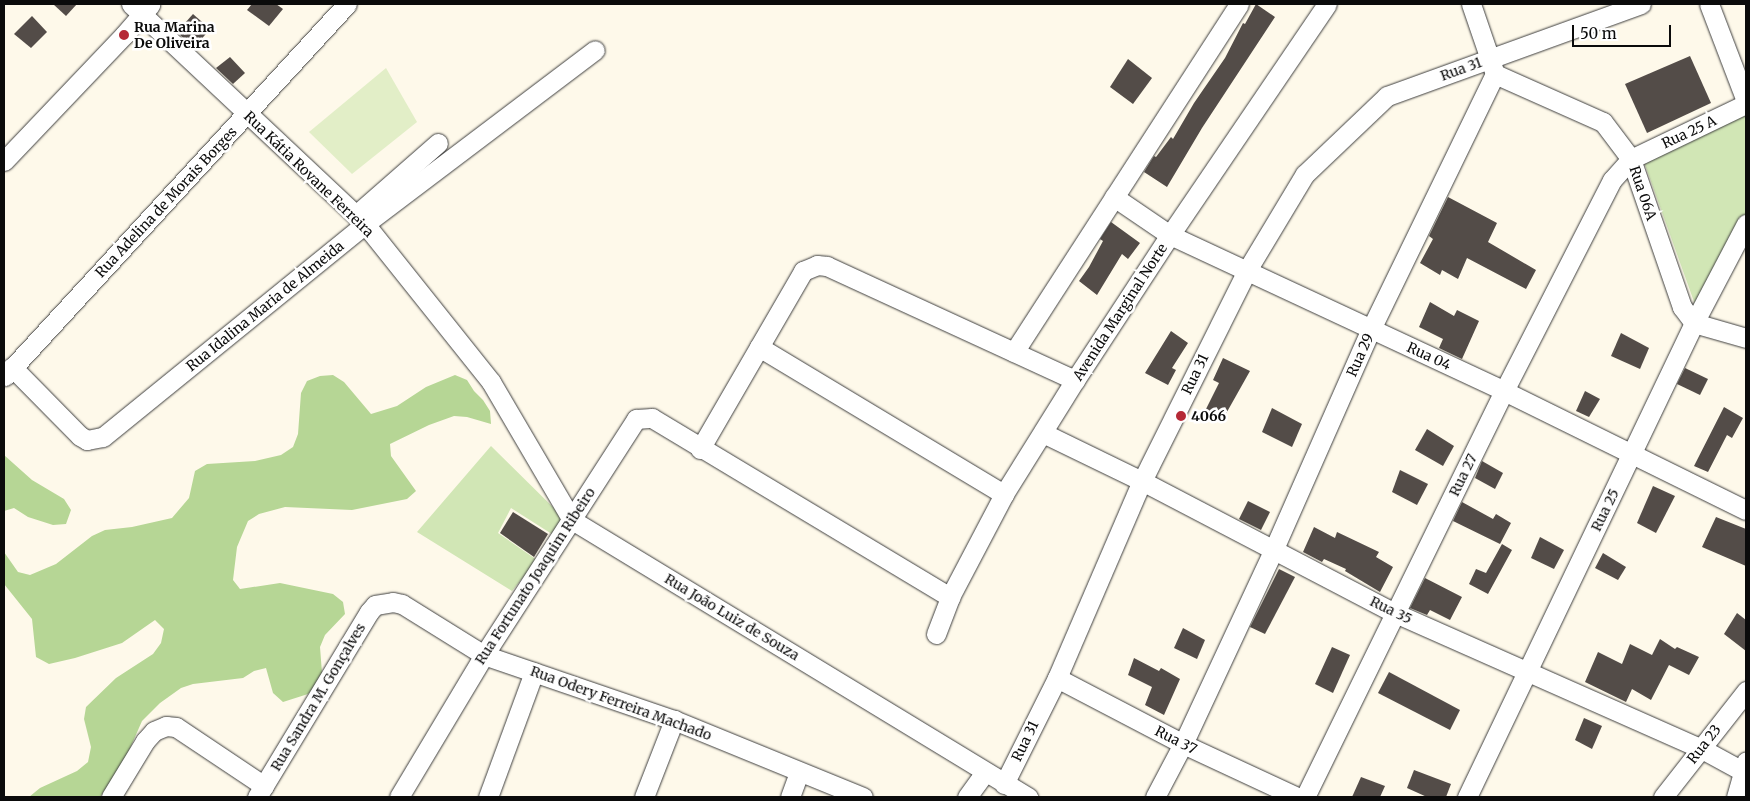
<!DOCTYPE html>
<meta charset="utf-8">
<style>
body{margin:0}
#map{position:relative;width:1750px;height:801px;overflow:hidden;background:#fef9ea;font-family:Merriweather,serif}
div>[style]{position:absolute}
.green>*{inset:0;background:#d1e6b5}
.forest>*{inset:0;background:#b6d695}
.pitch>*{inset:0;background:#e2eec7}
.building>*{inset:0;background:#534c48}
.roads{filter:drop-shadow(0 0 1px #3e3e3e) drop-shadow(0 0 1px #3e3e3e)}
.minor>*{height:19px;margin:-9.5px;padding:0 9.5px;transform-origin:9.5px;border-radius:9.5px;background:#fff}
.dots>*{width:14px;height:14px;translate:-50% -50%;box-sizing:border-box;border:2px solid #fff;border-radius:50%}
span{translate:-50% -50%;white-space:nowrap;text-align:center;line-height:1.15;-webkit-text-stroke:5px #fff;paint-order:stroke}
.poi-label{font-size:14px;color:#0b0b0b;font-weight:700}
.left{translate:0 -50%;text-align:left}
.street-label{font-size:14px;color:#0b0b0b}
.frame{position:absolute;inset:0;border:5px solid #0b0b0b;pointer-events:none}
.scale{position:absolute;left:1572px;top:25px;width:99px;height:22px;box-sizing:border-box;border:2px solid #0b0b0b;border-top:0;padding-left:6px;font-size:15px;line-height:18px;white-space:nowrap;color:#0b0b0b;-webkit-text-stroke:4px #fff;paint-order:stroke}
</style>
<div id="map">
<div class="green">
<i style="clip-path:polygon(1745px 114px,1746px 217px,1697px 310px,1644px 162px)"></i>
<i style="clip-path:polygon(491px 446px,566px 520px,555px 536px,511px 508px,498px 533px,537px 560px,512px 591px,417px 532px)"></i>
</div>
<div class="forest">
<i style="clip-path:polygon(333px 375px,344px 382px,371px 414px,397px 406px,426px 387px,455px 375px,467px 380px,474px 391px,483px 400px,490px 411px,491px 424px,467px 417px,454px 416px,429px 425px,390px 444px,391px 456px,416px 491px,407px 499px,352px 510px,285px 507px,259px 514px,248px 521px,237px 547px,233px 580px,240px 589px,280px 583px,333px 594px,343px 602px,345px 614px,325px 635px,320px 647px,322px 673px,317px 684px,308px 694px,283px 702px,273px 693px,266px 668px,254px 671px,243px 678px,193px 684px,181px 688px,160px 703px,142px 721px,124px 762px,100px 797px,29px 797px,40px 788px,77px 771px,88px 762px,91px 747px,84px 719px,86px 707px,116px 678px,153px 654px,161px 643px,164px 629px,155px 620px,122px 643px,75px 658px,49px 664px,36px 657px,32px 619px,4px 584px,4px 552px,18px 572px,30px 575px,56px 564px,92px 536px,105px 530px,132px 527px,172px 518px,189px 498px,195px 471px,207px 464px,255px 461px,281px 455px,293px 447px,298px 434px,301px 393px,307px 381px,320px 376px)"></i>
<i style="clip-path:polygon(4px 455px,32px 480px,64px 499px,71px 510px,66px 524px,53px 525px,28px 517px,14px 508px,4px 511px)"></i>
</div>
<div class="pitch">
<i style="clip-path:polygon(386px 68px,417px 122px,352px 174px,309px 132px)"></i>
</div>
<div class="building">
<i style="clip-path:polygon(53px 4px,77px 4px,66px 16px)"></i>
<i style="clip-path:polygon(252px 4px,276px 4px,283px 9px,269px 26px,247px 10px)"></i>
<i style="clip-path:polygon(1256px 4px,1275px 17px,1202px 128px,1167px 187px,1144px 172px,1154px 156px,1156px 157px,1171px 137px,1173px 139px,1194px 103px,1225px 58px,1243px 23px,1245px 24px)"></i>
<i style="clip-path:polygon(193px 14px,210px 29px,194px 48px,177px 32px)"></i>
<i style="clip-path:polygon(32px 16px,47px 32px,31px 48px,14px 34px)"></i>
<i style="clip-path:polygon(1690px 56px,1711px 103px,1647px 133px,1625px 84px)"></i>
<i style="clip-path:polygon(230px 57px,245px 73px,233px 84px,216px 68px)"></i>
<i style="clip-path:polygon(1128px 59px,1152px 78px,1133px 104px,1110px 87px)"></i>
<i style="clip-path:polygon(1448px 197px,1497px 223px,1488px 242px,1536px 270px,1526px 289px,1467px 258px,1458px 279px,1442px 270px,1440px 275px,1420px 263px,1433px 239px,1429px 236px)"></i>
<i style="clip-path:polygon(1111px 222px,1140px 243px,1128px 259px,1122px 254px,1097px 295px,1079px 281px,1089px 267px,1103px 241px,1100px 239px)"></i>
<i style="clip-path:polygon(1430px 302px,1454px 316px,1457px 310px,1479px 321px,1462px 359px,1439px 348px,1443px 339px,1419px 327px)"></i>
<i style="clip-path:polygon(1171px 331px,1188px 343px,1172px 368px,1176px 370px,1168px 385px,1145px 373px)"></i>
<i style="clip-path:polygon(1621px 333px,1649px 348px,1640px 369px,1611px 356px)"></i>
<i style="clip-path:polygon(1223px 358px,1250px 371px,1223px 419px,1206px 409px,1219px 383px,1213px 380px)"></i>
<i style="clip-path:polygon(1685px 368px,1708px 379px,1700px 395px,1677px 384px)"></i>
<i style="clip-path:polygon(1585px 391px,1600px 399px,1589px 417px,1576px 411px)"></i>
<i style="clip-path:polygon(1724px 407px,1743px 418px,1732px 438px,1727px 435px,1708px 472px,1694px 466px)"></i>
<i style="clip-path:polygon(1272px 408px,1302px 424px,1292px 447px,1262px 432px)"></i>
<i style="clip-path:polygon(1427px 429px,1454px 446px,1443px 466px,1415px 450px)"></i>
<i style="clip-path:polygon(1482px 461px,1503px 473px,1495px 489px,1475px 478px)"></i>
<i style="clip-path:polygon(1400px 470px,1428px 484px,1417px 505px,1392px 492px)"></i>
<i style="clip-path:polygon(1653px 486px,1675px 496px,1656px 533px,1637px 523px)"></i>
<i style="clip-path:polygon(1248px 501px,1270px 512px,1261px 530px,1239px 519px)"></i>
<i style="clip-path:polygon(1462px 502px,1493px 519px,1496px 514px,1511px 523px,1500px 544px,1453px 521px)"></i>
<i style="clip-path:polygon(513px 512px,548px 534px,534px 557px,500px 533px)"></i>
<i style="clip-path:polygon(1716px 517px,1746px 529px,1746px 566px,1702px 547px)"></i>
<i style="clip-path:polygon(1314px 527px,1335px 538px,1337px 532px,1379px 552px,1376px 557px,1393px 567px,1380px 592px,1345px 571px,1346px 569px,1324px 559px,1322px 562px,1303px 552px)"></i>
<i style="clip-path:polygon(1540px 537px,1564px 550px,1554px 569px,1531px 558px)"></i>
<i style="clip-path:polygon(1502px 544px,1512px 550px,1488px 594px,1469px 584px,1476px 569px,1486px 573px)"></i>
<i style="clip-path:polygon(1603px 553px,1626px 567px,1618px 580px,1595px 568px)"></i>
<i style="clip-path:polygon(1279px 569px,1295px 577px,1265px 634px,1250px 627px)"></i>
<i style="clip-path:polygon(1425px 578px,1462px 597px,1450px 620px,1430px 610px,1427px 615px,1410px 608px)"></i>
<i style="clip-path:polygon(1737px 613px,1746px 620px,1746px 651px,1724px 634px)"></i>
<i style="clip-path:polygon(1183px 628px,1205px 640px,1197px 659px,1174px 648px)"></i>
<i style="clip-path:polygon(1660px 639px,1675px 649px,1677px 647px,1699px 657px,1689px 675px,1669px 665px,1651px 700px,1632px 689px,1626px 702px,1585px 682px,1598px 652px,1622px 664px,1630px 644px,1652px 655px)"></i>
<i style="clip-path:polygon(1332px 647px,1350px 655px,1333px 693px,1315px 684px)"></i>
<i style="clip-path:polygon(1134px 658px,1159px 671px,1161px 668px,1180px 679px,1164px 715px,1145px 705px,1152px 687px,1128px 675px)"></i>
<i style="clip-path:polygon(1389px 672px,1460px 710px,1450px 730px,1378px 693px)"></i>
<i style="clip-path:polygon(1584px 718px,1602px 726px,1592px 749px,1575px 740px)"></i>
<i style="clip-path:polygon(1414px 770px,1451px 784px,1446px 797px,1427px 797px,1407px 788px)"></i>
<i style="clip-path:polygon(1361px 777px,1385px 786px,1380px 797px,1352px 797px)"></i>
</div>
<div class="roads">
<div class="minor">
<i style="left:131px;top:4px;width:321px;rotate:43.2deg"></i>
<i style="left:365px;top:224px;width:202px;rotate:51.4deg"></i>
<i style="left:491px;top:382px;width:160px;rotate:59.6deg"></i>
<i style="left:572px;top:520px;width:534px;rotate:31.28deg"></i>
<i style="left:1709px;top:4px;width:104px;rotate:69.1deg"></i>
<i style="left:1495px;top:74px;width:118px;rotate:24deg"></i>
<i style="left:1603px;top:122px;width:46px;rotate:52.9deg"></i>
<i style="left:1631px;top:159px;width:157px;rotate:71deg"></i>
<i style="left:1682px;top:307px;width:20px;rotate:53deg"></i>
<i style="left:1694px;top:323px;width:54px;rotate:16.1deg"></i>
<i style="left:4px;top:161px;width:174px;rotate:-46.4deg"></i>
<i style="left:124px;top:35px;width:40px;rotate:-49deg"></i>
<i style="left:1114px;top:197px;width:68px;rotate:34.2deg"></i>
<i style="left:1170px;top:235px;width:369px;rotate:25deg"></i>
<i style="left:1504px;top:391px;width:270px;rotate:26.2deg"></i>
<i style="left:356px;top:215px;width:109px;rotate:-41.3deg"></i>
<i style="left:759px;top:347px;width:286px;rotate:31deg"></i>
<i style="left:1014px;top:352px;width:414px;rotate:-57.1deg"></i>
<i style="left:12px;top:367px;width:97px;rotate:45.4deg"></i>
<i style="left:80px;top:436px;width:8px;rotate:30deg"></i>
<i style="left:87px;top:440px;width:16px;rotate:-11deg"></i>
<i style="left:103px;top:437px;width:338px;rotate:-39.1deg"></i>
<i style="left:365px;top:224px;width:288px;rotate:-37.1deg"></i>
<i style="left:5px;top:376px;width:505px;rotate:-47.41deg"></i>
<i style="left:1043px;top:433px;width:110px;rotate:25.9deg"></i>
<i style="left:1142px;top:481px;width:285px;rotate:27.6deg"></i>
<i style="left:1395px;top:613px;width:334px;rotate:23.9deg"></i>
<i style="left:1700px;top:748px;width:52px;rotate:28.5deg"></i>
<i style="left:700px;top:449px;width:206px;rotate:-59.9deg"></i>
<i style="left:803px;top:271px;width:15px;rotate:-23deg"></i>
<i style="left:817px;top:265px;width:10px;rotate:6deg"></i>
<i style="left:827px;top:266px;width:273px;rotate:24.7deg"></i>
<i style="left:936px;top:634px;width:40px;rotate:-69deg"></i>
<i style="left:950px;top:597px;width:116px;rotate:-62.3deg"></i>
<i style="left:1004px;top:494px;width:134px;rotate:-58.1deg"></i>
<i style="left:1075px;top:380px;width:173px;rotate:-56.8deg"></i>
<i style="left:1170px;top:235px;width:279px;rotate:-55.8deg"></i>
<i style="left:1057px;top:678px;width:142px;rotate:27.6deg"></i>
<i style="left:1183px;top:744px;width:126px;rotate:24.9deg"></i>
<i style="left:1004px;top:784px;width:119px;rotate:-63.4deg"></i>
<i style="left:1057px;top:678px;width:215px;rotate:-66.7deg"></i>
<i style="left:1142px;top:481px;width:233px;rotate:-63.5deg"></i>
<i style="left:1246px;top:272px;width:114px;rotate:-59deg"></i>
<i style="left:1305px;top:174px;width:113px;rotate:-43.6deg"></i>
<i style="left:1387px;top:96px;width:270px;rotate:-19.9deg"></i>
<i style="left:111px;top:797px;width:66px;rotate:-58.7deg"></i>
<i style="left:145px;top:741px;width:13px;rotate:-48deg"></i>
<i style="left:154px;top:731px;width:13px;rotate:-23deg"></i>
<i style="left:166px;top:726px;width:10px;rotate:6deg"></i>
<i style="left:176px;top:727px;width:106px;rotate:33.8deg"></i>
<i style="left:257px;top:797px;width:216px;rotate:-58.8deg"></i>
<i style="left:369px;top:612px;width:9px;rotate:-49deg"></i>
<i style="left:375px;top:605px;width:18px;rotate:-9deg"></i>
<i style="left:393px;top:602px;width:9px;rotate:13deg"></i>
<i style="left:402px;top:604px;width:97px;rotate:31.9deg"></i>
<i style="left:484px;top:655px;width:201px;rotate:18.9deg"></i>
<i style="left:674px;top:720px;width:204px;rotate:22.2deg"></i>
<i style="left:399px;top:797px;width:165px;rotate:-59.1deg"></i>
<i style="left:484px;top:655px;width:281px;rotate:-57.2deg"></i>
<i style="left:636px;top:419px;width:16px;rotate:-4deg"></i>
<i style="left:652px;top:418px;width:348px;rotate:31deg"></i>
<i style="left:488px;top:797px;width:133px;rotate:-69.8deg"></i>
<i style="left:644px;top:797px;width:83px;rotate:-68.7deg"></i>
<i style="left:790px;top:797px;width:27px;rotate:-70deg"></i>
<i style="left:967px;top:797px;width:31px;rotate:-54deg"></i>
<i style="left:1155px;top:797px;width:60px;rotate:-62.2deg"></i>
<i style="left:1183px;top:744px;width:213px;rotate:-65deg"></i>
<i style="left:1273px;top:551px;width:243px;rotate:-66.2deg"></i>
<i style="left:1371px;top:329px;width:284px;rotate:-64.1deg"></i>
<i style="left:1495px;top:74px;width:74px;rotate:-108.9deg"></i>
<i style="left:1305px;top:797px;width:452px;rotate:-63.9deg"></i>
<i style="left:1504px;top:391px;width:237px;rotate:-62.9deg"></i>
<i style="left:1612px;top:180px;width:28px;rotate:-48deg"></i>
<i style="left:1631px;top:159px;width:127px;rotate:-25.6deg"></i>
<i style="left:1467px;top:797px;width:526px;rotate:-64.41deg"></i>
<i style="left:1694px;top:323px;width:112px;rotate:-62.3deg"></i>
<i style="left:1663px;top:797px;width:135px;rotate:-51.9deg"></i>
<i style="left:1736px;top:797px;width:37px;rotate:-74deg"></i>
</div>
</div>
<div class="dots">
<i style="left:124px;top:35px;background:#b52936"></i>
<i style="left:1181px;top:416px;background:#b52936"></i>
</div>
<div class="poi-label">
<span class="left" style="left:134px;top:35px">Rua Marina<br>De Oliveira</span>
<span class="left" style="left:1191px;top:416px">4066</span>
</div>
<div class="street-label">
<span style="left:1461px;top:69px;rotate:-20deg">Rua 31</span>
<span style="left:1689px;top:132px;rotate:-25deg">Rua 25 A</span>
<span style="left:309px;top:174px;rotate:44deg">Rua Kátia Rovane Ferreira</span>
<span style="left:1643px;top:193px;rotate:71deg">Rua 06A</span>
<span style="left:166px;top:202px;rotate:-47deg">Rua Adelina de Morais Borges</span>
<span style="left:265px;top:306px;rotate:-39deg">Rua Idalina Maria de Almeida</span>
<span style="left:1120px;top:312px;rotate:-57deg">Avenida Marginal Norte</span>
<span style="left:1360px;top:355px;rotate:-66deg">Rua 29</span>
<span style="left:1429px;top:356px;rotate:25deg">Rua 04</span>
<span style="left:1195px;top:374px;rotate:-64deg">Rua 31</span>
<span style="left:1463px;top:475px;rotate:-64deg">Rua 27</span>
<span style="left:1605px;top:510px;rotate:-64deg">Rua 25</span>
<span style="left:535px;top:576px;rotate:-57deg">Rua Fortunato Joaquim Ribeiro</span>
<span style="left:1391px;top:610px;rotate:26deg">Rua 35</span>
<span style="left:732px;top:617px;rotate:31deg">Rua João Luiz de Souza</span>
<span style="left:318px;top:697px;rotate:-59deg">Rua Sandra M. Gonçalves</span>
<span style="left:621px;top:703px;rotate:20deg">Rua Odery Ferreira Machado</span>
<span style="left:1176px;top:740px;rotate:27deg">Rua 37</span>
<span style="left:1025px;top:741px;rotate:-64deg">Rua 31</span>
<span style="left:1704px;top:744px;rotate:-52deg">Rua 23</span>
</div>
<div class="frame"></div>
<div class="scale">50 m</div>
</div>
